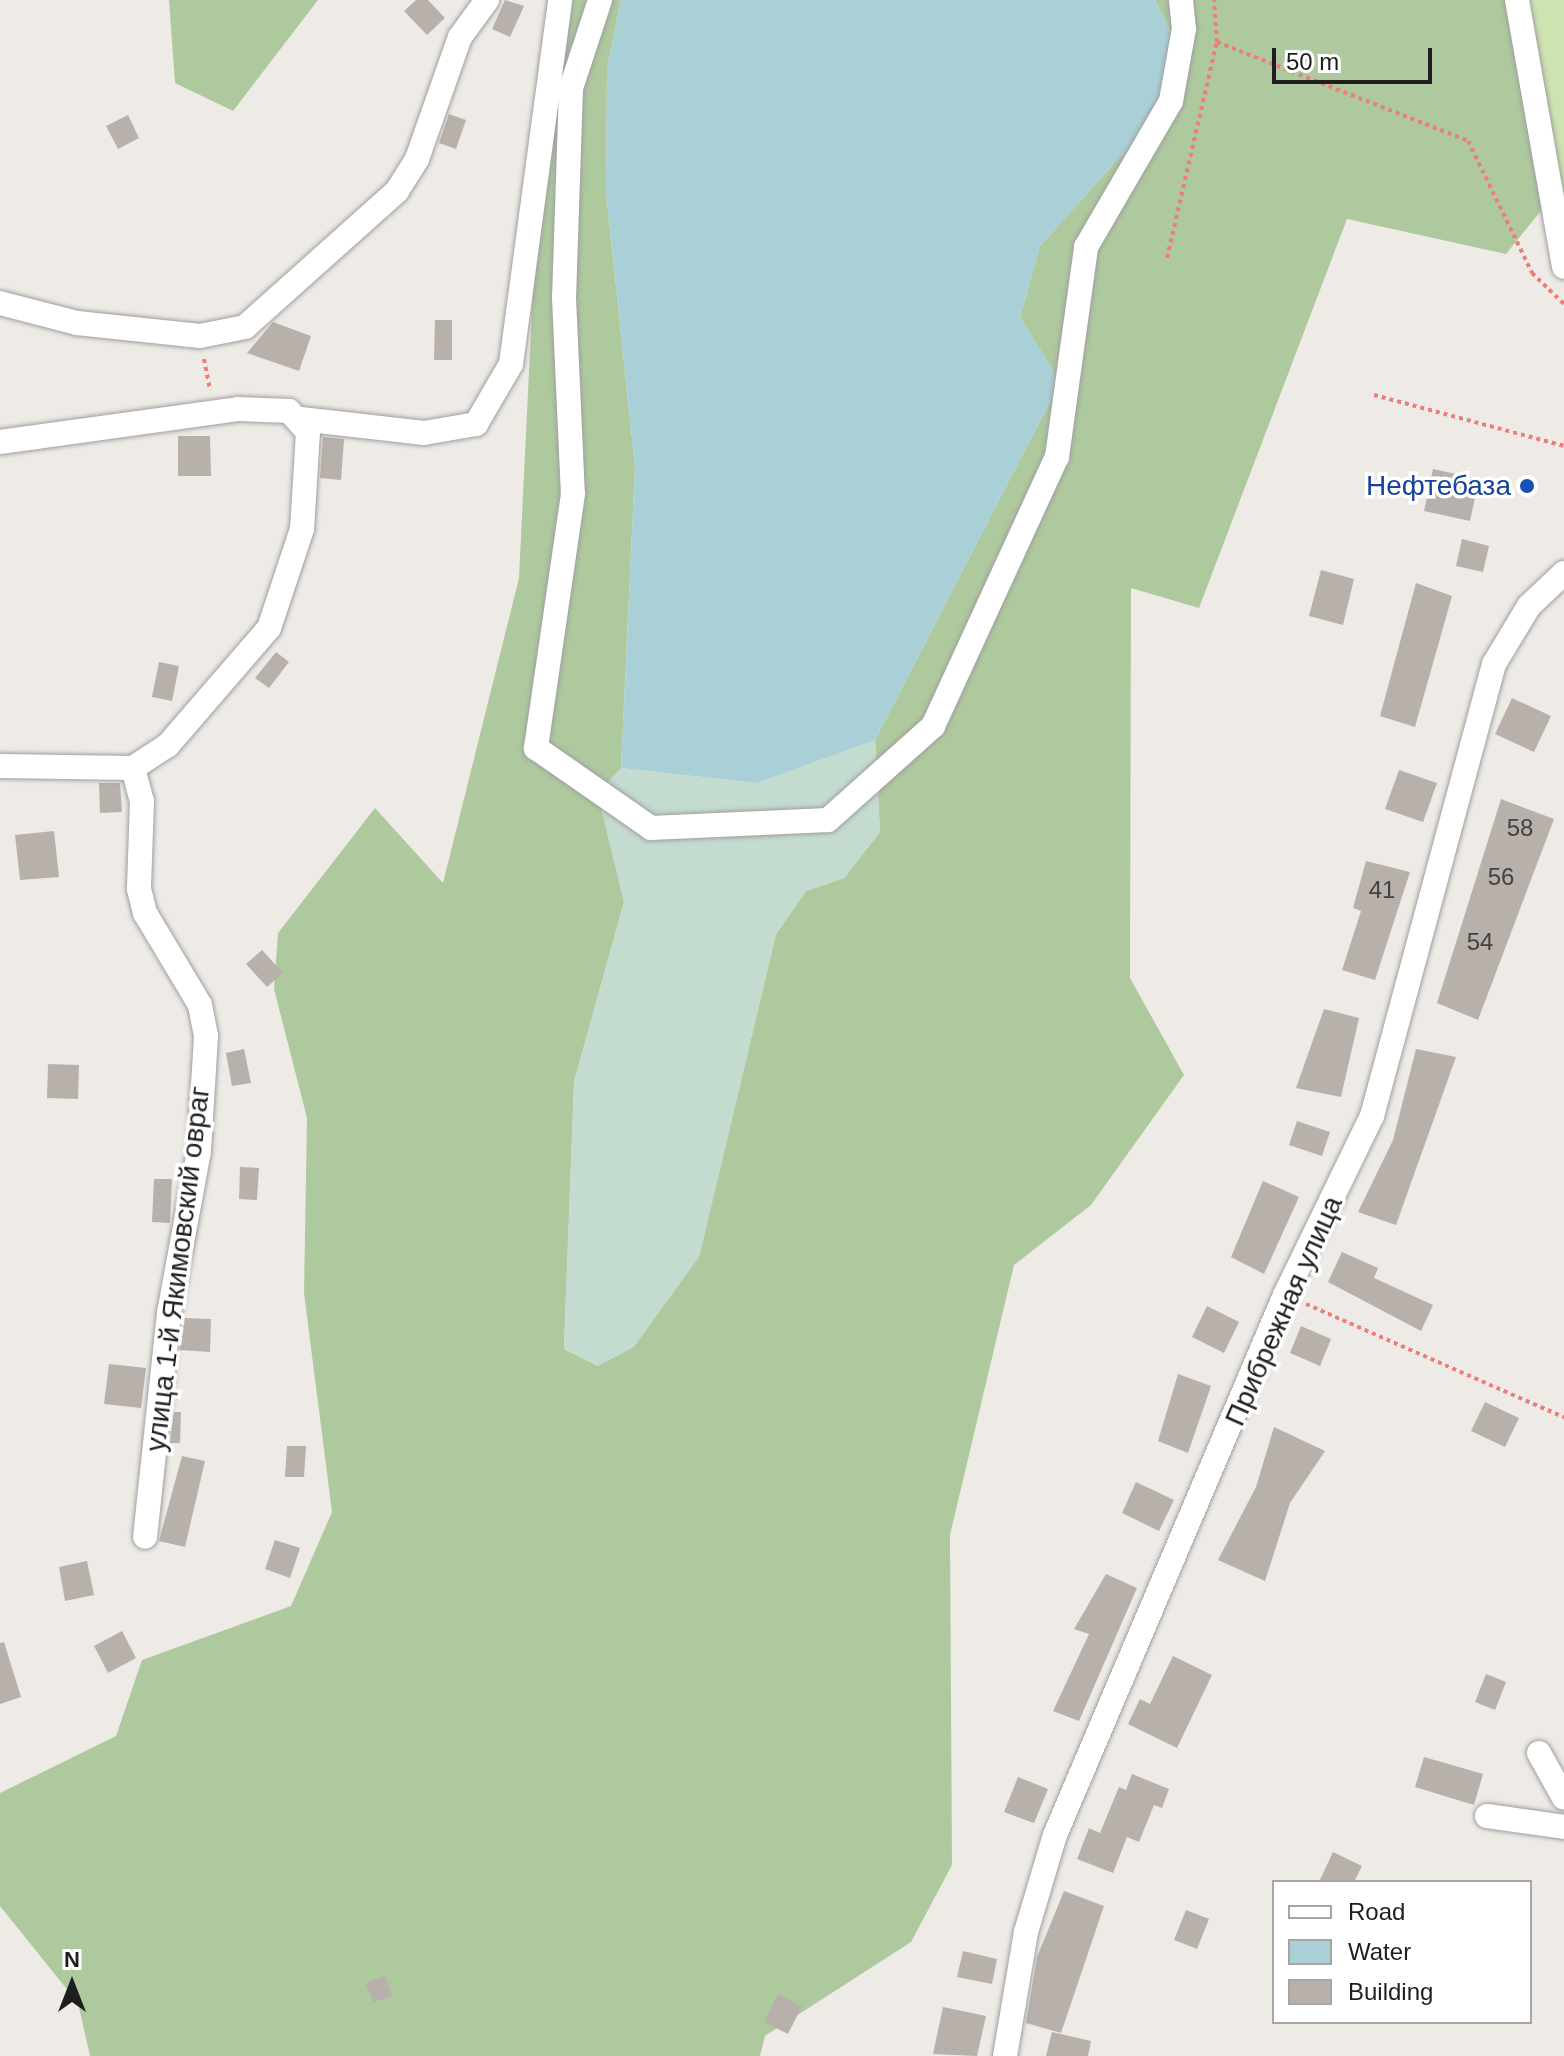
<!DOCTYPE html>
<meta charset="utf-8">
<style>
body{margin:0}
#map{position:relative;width:1564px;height:2056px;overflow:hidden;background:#eeebe6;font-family:Arial,sans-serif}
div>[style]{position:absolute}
.grass>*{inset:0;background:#cde3b0}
.forest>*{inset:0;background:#aec99e}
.wetland>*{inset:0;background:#c4dbcf}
.water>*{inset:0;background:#aad0d7}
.building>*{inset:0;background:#b7b0ab}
.path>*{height:4px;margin-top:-2px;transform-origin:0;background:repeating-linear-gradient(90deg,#ec7d79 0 4px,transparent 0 8px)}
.roads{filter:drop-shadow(0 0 2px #9f9f9f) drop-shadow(0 0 2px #9f9f9f)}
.minor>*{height:24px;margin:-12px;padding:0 12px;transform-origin:12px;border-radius:12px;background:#fff}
.dots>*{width:22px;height:22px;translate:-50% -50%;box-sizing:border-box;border:4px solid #fff;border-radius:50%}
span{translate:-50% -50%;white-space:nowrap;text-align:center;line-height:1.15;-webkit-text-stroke:7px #fff;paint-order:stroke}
.number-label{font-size:24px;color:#444241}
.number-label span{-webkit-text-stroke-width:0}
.transit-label{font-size:28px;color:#164399}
.right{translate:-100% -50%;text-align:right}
.street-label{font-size:28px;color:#1e1e1e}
.legend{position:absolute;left:1272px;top:1880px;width:260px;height:144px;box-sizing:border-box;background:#fff;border:2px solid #a5a5a5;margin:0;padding:10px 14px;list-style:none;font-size:24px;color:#1e1e1e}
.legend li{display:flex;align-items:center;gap:16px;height:40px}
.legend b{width:40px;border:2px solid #a5a5a5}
.north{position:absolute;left:32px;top:1944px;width:80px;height:80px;-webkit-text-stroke:6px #fff;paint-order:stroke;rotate:0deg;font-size:22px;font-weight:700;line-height:32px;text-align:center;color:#1e1e1e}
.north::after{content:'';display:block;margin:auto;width:28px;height:36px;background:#1e1e1e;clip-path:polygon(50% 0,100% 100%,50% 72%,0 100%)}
.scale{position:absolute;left:1272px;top:48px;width:160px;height:36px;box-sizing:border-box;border:4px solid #1e1e1e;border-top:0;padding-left:10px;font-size:24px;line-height:28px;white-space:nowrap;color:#1e1e1e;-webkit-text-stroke:6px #fff;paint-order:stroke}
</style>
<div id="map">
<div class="grass">
<i style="clip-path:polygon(1517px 0,1564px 0,1564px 200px)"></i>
</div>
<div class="forest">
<i style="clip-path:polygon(169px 0,318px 0,233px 111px,175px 83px)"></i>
<i style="clip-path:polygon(547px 0,621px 0,607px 69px,606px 192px,635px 467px,621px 768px,598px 794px,624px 902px,574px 1082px,564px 1349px,598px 1366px,699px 1257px,776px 934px,806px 891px,844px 878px,880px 832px,875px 740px,1060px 382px,1020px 317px,1040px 246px,1160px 112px,1172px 34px,1155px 0,1517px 0,1553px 196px,1506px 254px,1347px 219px,1199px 608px,1131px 588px,1130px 978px,1184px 1075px,1091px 1205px,1014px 1265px,950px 1535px,952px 1865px,911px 1942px,765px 2036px,760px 2056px,90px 2056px,78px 2003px,0 1906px,0 1793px,116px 1736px,142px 1660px,291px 1606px,332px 1512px,304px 1293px,307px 1118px,274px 989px,278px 933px,375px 808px,443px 883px,519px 578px)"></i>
</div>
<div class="wetland">
<i style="clip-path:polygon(875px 740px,880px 832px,844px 878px,806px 891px,776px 934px,699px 1257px,634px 1347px,598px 1366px,564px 1349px,574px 1082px,624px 902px,598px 794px,621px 768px,757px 783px)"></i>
</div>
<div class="water">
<i style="clip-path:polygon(621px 0,1155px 0,1172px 34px,1160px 112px,1040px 246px,1020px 317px,1060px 382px,875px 740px,757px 783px,621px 768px,635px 467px,606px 192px,607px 69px)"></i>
</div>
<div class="building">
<i style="clip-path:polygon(416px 0,428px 0,445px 18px,427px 35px,404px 11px)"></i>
<i style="clip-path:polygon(505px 0,524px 6px,510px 37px,492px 29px)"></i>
<i style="clip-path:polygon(449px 114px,466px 120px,456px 149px,439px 143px)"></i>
<i style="clip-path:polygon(128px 115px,139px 138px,118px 149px,106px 126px)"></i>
<i style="clip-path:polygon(435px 320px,452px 320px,452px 360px,434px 360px)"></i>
<i style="clip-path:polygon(273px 322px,311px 336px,299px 371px,247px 353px)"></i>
<i style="clip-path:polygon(178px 436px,210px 436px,211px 476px,178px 476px)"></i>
<i style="clip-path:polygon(323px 437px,344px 439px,341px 480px,320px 478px)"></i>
<i style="clip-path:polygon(1433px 469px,1479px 479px,1470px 521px,1424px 511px)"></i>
<i style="clip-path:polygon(1462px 539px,1489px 546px,1483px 572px,1456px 566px)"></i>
<i style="clip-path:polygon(1321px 570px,1354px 579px,1343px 625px,1309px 616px)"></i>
<i style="clip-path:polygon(1416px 583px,1452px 596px,1415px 727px,1380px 716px)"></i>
<i style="clip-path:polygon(276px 652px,289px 662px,269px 688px,255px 678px)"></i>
<i style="clip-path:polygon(159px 662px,179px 666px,172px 701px,152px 697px)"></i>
<i style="clip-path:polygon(1512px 698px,1551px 716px,1534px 752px,1495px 734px)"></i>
<i style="clip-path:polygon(1399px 770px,1437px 783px,1423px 822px,1385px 809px)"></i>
<i style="clip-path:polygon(99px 783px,120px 783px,122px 812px,100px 813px)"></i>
<i style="clip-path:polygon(1501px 799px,1554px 819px,1478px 1020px,1437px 1003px)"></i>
<i style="clip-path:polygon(54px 831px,59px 877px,20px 880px,15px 835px)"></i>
<i style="clip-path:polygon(1366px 861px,1410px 872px,1375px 980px,1342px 970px,1361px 911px,1353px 908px)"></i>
<i style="clip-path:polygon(262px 950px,283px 973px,267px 987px,246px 964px)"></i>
<i style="clip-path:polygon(1324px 1009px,1359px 1018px,1341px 1097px,1296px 1088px)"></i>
<i style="clip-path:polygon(244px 1049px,251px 1083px,232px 1086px,226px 1053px)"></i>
<i style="clip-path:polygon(1416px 1049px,1456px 1057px,1396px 1225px,1358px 1212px,1393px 1140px)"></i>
<i style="clip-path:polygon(48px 1064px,79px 1065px,78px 1099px,47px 1098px)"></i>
<i style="clip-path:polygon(1297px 1121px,1330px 1132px,1322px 1156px,1289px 1145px)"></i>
<i style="clip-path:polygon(240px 1167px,259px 1168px,257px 1200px,239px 1199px)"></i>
<i style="clip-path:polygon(154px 1179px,172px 1179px,170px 1223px,152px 1222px)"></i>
<i style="clip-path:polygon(1263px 1181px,1299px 1197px,1264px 1274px,1231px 1257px)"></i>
<i style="clip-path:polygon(1342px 1252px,1378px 1268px,1374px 1278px,1433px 1305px,1421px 1331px,1328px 1282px)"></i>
<i style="clip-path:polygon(1207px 1306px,1239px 1322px,1224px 1353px,1192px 1337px)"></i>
<i style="clip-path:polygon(184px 1318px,211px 1319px,210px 1352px,180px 1350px)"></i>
<i style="clip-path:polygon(1301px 1326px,1331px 1339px,1320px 1366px,1290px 1353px)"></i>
<i style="clip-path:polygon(109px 1364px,146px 1368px,141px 1408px,104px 1404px)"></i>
<i style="clip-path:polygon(1178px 1374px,1211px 1386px,1188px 1453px,1158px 1441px)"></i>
<i style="clip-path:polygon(1485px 1402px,1519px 1418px,1505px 1447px,1471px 1431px)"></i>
<i style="clip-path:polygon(174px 1412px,181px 1412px,180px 1443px,170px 1443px)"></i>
<i style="clip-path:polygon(1274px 1427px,1325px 1451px,1290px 1503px,1265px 1581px,1218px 1560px,1256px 1487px)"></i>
<i style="clip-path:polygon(287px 1446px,306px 1446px,304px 1477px,285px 1477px)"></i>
<i style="clip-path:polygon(182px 1456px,205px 1461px,185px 1547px,159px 1541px)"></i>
<i style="clip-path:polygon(1136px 1482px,1174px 1500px,1159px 1531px,1122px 1513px)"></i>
<i style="clip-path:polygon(275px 1540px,300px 1548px,290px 1578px,265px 1569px)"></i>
<i style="clip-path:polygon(87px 1561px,94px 1595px,65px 1601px,59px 1567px)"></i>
<i style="clip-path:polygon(1106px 1574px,1137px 1588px,1079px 1721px,1053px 1711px,1089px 1634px,1074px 1629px)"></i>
<i style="clip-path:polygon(122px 1631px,136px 1658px,108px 1673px,94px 1646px)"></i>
<i style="clip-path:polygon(4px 1642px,21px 1697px,0 1704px,0 1643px)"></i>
<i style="clip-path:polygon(1173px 1656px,1212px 1675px,1177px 1748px,1128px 1724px,1140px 1699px,1150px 1704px)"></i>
<i style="clip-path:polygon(1486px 1674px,1506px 1682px,1495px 1710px,1475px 1702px)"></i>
<i style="clip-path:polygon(1424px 1757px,1483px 1774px,1474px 1805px,1415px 1787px)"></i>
<i style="clip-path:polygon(1132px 1774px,1169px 1789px,1162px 1808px,1154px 1805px,1139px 1842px,1127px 1837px,1113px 1873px,1077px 1859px,1089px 1828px,1100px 1833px,1119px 1787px,1126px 1790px)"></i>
<i style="clip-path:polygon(1018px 1777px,1048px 1789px,1034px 1823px,1004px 1812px)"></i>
<i style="clip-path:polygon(1333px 1852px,1362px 1866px,1354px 1882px,1319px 1882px)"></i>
<i style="clip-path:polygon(1064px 1891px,1104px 1906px,1061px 2033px,1026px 2023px,1037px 1957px)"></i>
<i style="clip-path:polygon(1186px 1910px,1209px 1919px,1197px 1949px,1174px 1940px)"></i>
<i style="clip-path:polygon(963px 1951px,997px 1959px,992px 1984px,957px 1977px)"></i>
<i style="clip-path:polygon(385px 1976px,392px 1996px,373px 2002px,366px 1983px)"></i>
<i style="clip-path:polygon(778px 1994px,802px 2006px,788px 2034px,764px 2022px)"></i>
<i style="clip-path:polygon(943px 2007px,986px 2016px,977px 2056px,933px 2054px)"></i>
<i style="clip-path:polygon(1052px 2032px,1091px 2041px,1088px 2056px,1046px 2056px)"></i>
</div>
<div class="path">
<i style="left:1217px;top:42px;width:270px;rotate:21.5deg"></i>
<i style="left:1468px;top:141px;width:147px;rotate:64.1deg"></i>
<i style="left:1532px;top:273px;width:45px;rotate:44.1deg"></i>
<i style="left:1167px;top:258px;width:222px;rotate:-77deg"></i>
<i style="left:1217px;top:42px;width:42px;rotate:-94.1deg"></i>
<i style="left:204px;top:359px;width:32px;rotate:79deg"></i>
<i style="left:1374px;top:395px;width:197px;rotate:15deg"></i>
<i style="left:1306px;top:1304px;width:282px;rotate:23.7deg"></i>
</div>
<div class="roads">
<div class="minor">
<i style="left:600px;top:0;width:93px;rotate:108.2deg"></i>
<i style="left:571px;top:88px;width:210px;rotate:91.9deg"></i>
<i style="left:564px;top:298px;width:196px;rotate:87.4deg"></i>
<i style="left:573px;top:494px;width:257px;rotate:98.3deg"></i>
<i style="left:536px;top:748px;width:140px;rotate:34.8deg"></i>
<i style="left:651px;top:828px;width:177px;rotate:-2.6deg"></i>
<i style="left:828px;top:820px;width:141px;rotate:-41.8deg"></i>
<i style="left:933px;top:726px;width:296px;rotate:-65.3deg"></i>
<i style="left:1057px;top:457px;width:212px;rotate:-82.1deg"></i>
<i style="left:1086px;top:247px;width:169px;rotate:-59.8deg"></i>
<i style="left:1171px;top:101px;width:73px;rotate:-79.8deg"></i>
<i style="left:1184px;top:29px;width:29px;rotate:-96deg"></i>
<i style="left:1517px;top:0;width:271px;rotate:80deg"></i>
<i style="left:0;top:303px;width:80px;rotate:14.6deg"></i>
<i style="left:77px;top:323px;width:124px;rotate:6deg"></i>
<i style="left:200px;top:336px;width:46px;rotate:-11.3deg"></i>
<i style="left:245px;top:327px;width:204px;rotate:-41.8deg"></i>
<i style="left:397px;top:191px;width:38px;rotate:-58deg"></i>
<i style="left:417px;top:159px;width:129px;rotate:-70.6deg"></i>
<i style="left:460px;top:37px;width:46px;rotate:-53.9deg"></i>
<i style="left:301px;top:419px;width:124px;rotate:6.5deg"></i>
<i style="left:424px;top:433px;width:53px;rotate:-9.8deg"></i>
<i style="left:476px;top:424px;width:69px;rotate:-59.7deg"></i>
<i style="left:511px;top:364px;width:367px;rotate:-82.3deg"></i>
<i style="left:0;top:442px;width:240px;rotate:-7.9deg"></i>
<i style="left:238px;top:409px;width:51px;rotate:2.2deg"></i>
<i style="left:289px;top:411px;width:28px;rotate:48deg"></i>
<i style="left:308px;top:432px;width:97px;rotate:93.5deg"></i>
<i style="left:302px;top:529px;width:104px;rotate:108.4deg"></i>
<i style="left:269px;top:628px;width:155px;rotate:130.8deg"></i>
<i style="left:168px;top:745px;width:42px;rotate:146.7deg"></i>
<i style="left:0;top:766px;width:133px;rotate:0.9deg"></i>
<i style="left:133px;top:768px;width:34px;rotate:75deg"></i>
<i style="left:142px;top:801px;width:88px;rotate:92deg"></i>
<i style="left:139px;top:889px;width:25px;rotate:76deg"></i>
<i style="left:145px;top:913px;width:107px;rotate:59.1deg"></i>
<i style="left:200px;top:1005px;width:32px;rotate:79deg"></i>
<i style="left:206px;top:1036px;width:115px;rotate:93.5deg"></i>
<i style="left:199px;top:1151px;width:165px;rotate:100.5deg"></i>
<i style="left:169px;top:1313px;width:225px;rotate:96.1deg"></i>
<i style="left:1539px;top:1753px;width:51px;rotate:60.9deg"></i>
<i style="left:1487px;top:1816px;width:78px;rotate:8.1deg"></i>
<i style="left:1005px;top:2056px;width:126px;rotate:-80.4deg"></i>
<i style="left:1026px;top:1932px;width:101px;rotate:-73.4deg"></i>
<i style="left:1055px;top:1835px;width:587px;rotate:-66.93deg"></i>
<i style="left:1285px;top:1295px;width:199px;rotate:-64.1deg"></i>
<i style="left:1372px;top:1116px;width:468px;rotate:-74.9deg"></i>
<i style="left:1494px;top:664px;width:68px;rotate:-58.9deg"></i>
<i style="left:1529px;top:606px;width:48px;rotate:-43.3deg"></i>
</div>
</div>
<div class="dots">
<i style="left:1527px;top:486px;background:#1a4fb4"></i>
</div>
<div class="number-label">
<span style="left:1520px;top:828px">58</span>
<span style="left:1501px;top:877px">56</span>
<span style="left:1382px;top:890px">41</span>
<span style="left:1480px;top:942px">54</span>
</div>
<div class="transit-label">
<span class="right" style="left:1511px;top:486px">Нефтебаза</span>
</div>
<div class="street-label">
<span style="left:178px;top:1269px;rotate:-83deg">улица 1-й Якимовский овраг</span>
<span style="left:1284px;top:1311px;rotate:-66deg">Прибрежная улица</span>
</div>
<ul class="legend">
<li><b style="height:10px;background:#fff"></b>Road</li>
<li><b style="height:22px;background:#aad0d7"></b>Water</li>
<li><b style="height:22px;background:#b7b0ab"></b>Building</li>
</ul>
<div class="north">N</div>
<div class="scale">50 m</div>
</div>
